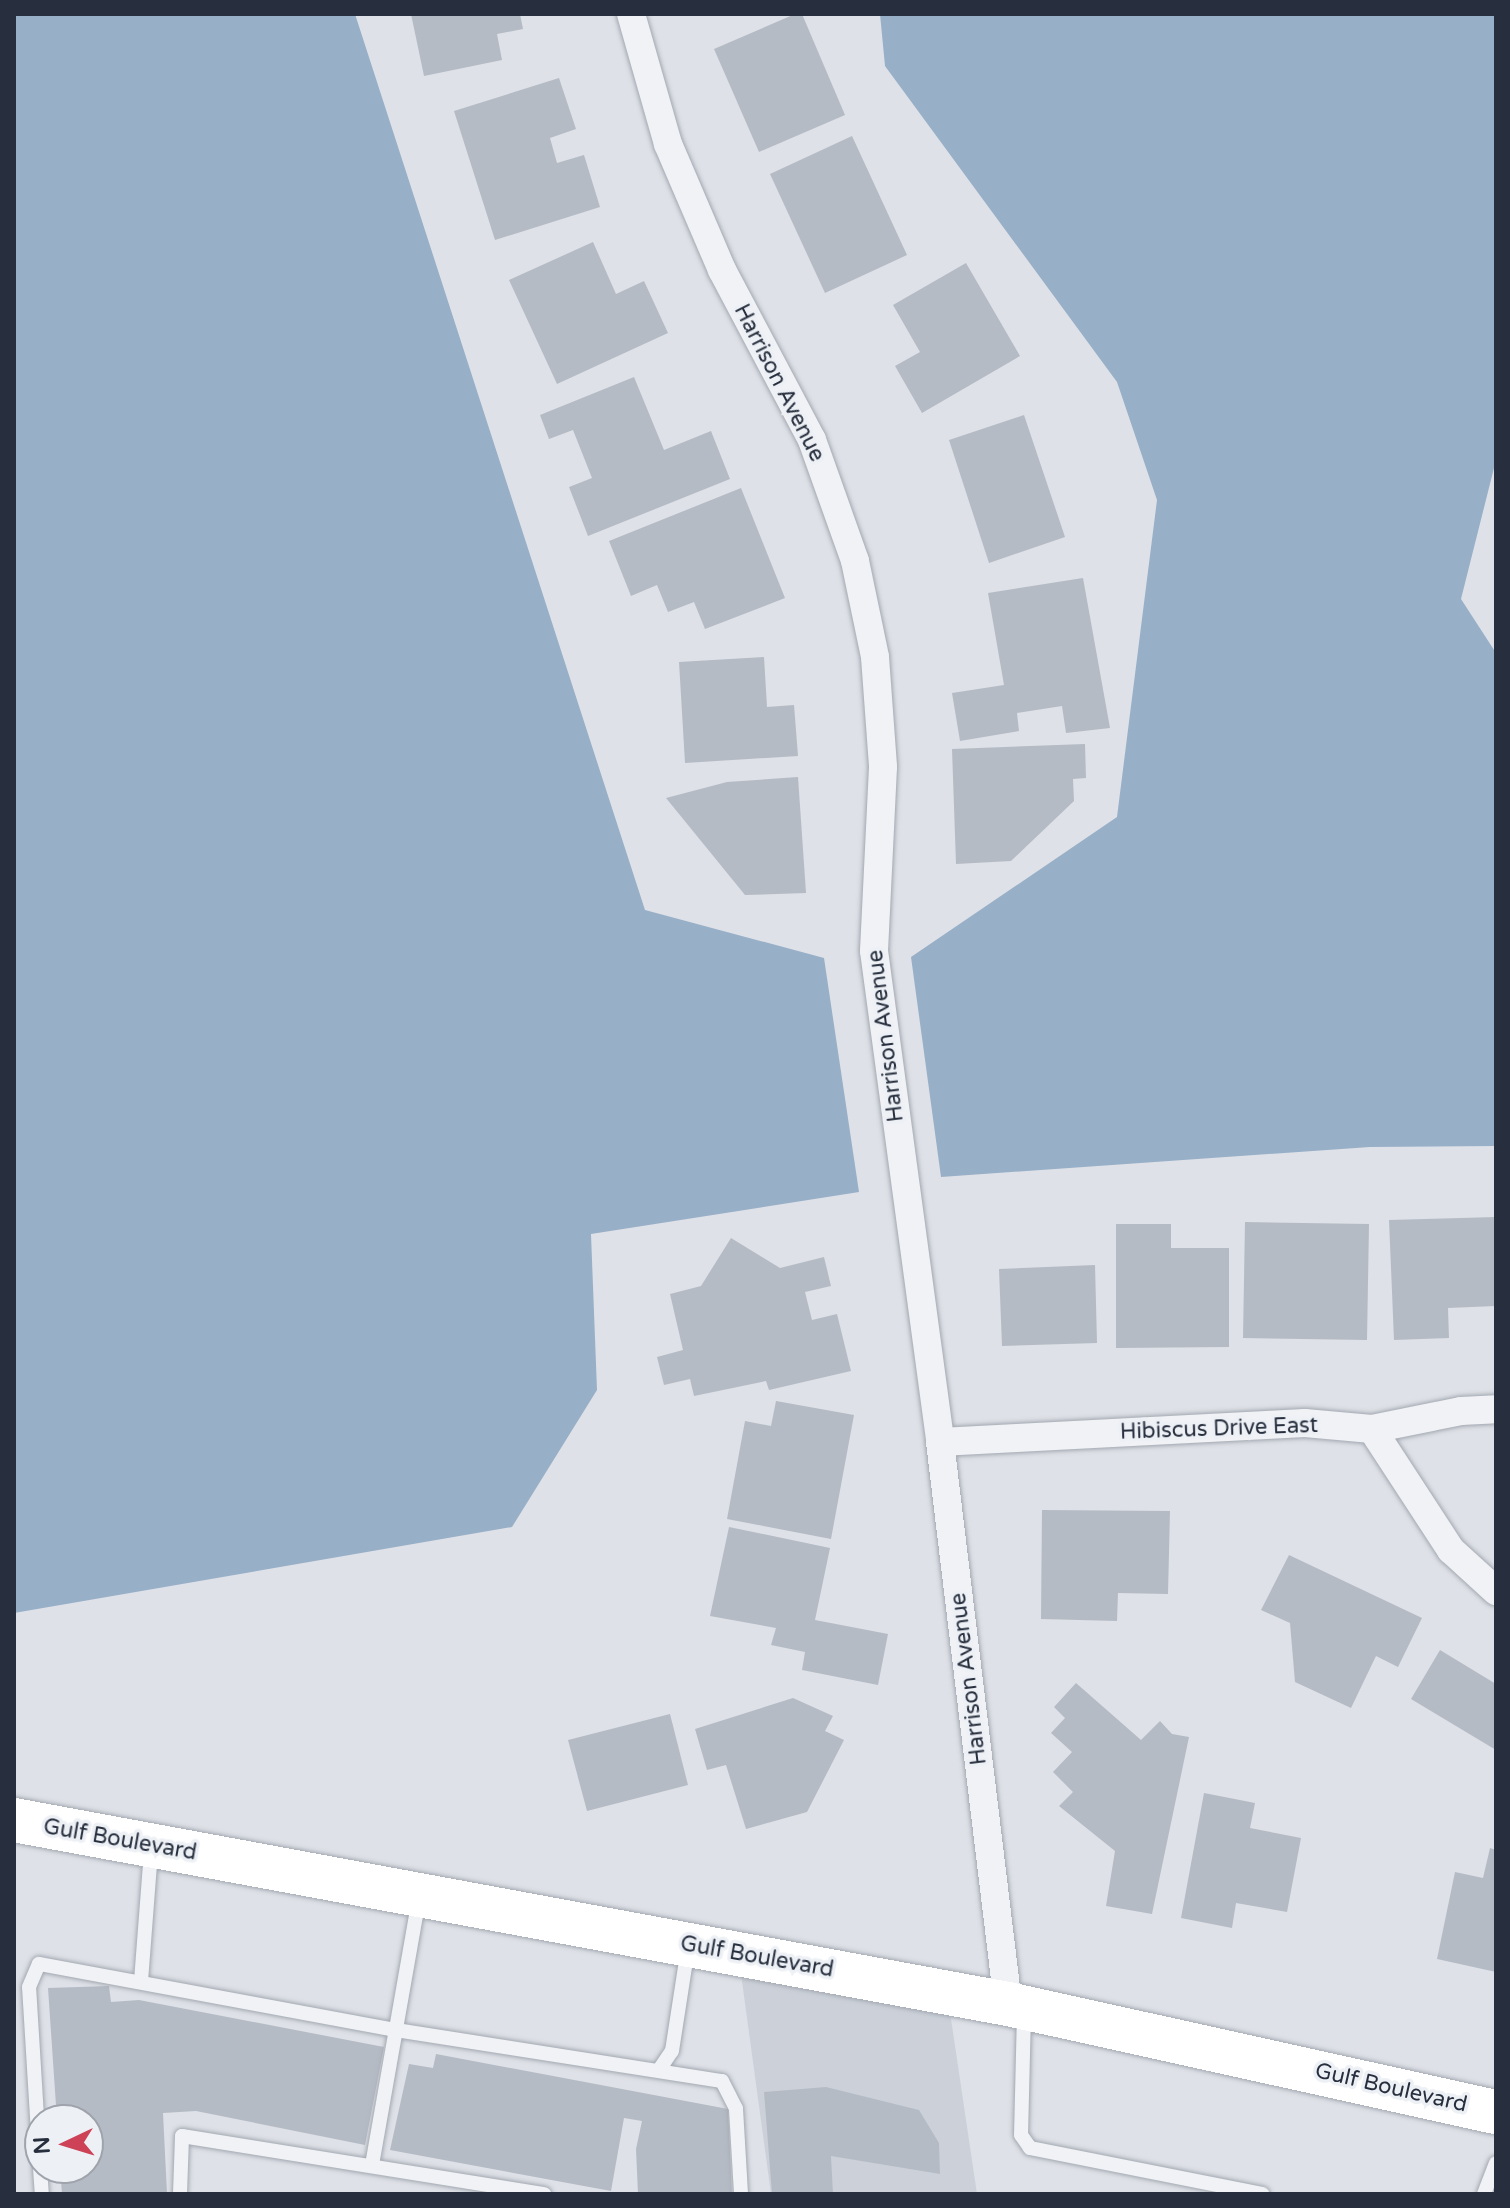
<!DOCTYPE html>
<style>
body{margin:0}
#map{position:relative;width:1510px;height:2208px;overflow:hidden;background:#dee1e7;font-family:"Varela Round",sans-serif}
div>[style]{position:absolute}
.built>*{inset:0;background:#ccd1d9}
.water>*{inset:0;background:#98afc8}
.building>*{inset:0;background:#b5bbc4}
.roads{filter:drop-shadow(0 0 2px #a3a8b1) drop-shadow(0 0 2px #a3a8b1)}
.service>*{height:14px;margin:-7px;padding:0 7px;transform-origin:7px;border-radius:7px;background:#f0f2f6}
.minor>*{height:28px;margin:-14px;padding:0 14px;transform-origin:14px;border-radius:14px;background:#f0f2f6}
.primary>*{height:44px;margin:-22px;padding:0 22px;transform-origin:22px;border-radius:22px;background:#fff}
span{translate:-50% -50%;white-space:nowrap;text-align:center;line-height:1.15;-webkit-text-stroke:7px #edf0f5;paint-order:stroke}
.street-label{font-size:22px;color:#272f3e}
.frame{position:absolute;inset:0;border:16px solid #272f3e;pointer-events:none}
.north{position:absolute;left:24px;top:2104px;width:80px;height:80px;box-sizing:border-box;background:#edf0f5;border:2px solid #9ea3ac;border-radius:50%;rotate:266deg;font-size:22px;font-weight:700;line-height:32px;text-align:center;color:#272f3e}
.north::after{content:'';display:block;margin:auto;width:28px;height:36px;background:#cd4257;clip-path:polygon(50% 0,100% 100%,50% 72%,0 100%)}
</style>
<div id="map">
<div class="built">
<i style="clip-path:polygon(741px 1974px,950px 2012px,977px 2194px,771px 2194px)"></i>
</div>
<div class="water">
<i style="clip-path:polygon(14px 14px,355px 14px,645px 910px,824px 958px,859px 1192px,591px 1234px,597px 1390px,512px 1527px,14px 1613px)"></i>
<i style="clip-path:polygon(880px 14px,1496px 14px,1496px 460px,1461px 599px,1496px 653px,1496px 1146px,1370px 1147px,941px 1177px,911px 957px,1117px 817px,1157px 500px,1117px 382px,885px 66px)"></i>
</div>
<div class="building">
<i style="clip-path:polygon(411px 14px,520px 14px,523px 29px,497px 34px,502px 60px,424px 76px)"></i>
<i style="clip-path:polygon(795px 14px,802px 14px,845px 115px,759px 152px,714px 49px)"></i>
<i style="clip-path:polygon(559px 78px,576px 129px,550px 138px,557px 163px,584px 155px,600px 207px,495px 240px,454px 111px)"></i>
<i style="clip-path:polygon(852px 136px,907px 255px,825px 293px,770px 174px)"></i>
<i style="clip-path:polygon(593px 242px,616px 294px,644px 281px,668px 333px,557px 384px,509px 280px)"></i>
<i style="clip-path:polygon(966px 263px,1020px 356px,922px 413px,895px 366px,920px 352px,893px 305px)"></i>
<i style="clip-path:polygon(634px 377px,664px 450px,711px 431px,730px 479px,588px 536px,569px 487px,592px 478px,573px 430px,549px 439px,540px 415px)"></i>
<i style="clip-path:polygon(1024px 415px,1065px 537px,989px 563px,949px 440px)"></i>
<i style="clip-path:polygon(741px 488px,785px 598px,705px 629px,694px 602px,668px 612px,657px 585px,631px 596px,609px 541px)"></i>
<i style="clip-path:polygon(1083px 578px,1110px 728px,1066px 733px,1062px 706px,1017px 713px,1019px 731px,960px 741px,952px 693px,1004px 685px,988px 593px)"></i>
<i style="clip-path:polygon(764px 657px,767px 707px,794px 705px,798px 756px,685px 763px,679px 662px)"></i>
<i style="clip-path:polygon(1085px 744px,1086px 778px,1073px 779px,1074px 801px,1011px 861px,956px 864px,952px 749px)"></i>
<i style="clip-path:polygon(798px 777px,806px 893px,745px 895px,666px 798px,727px 782px)"></i>
<i style="clip-path:polygon(1496px 1217px,1496px 1306px,1448px 1308px,1449px 1338px,1394px 1340px,1389px 1220px)"></i>
<i style="clip-path:polygon(1245px 1222px,1369px 1224px,1367px 1340px,1243px 1338px)"></i>
<i style="clip-path:polygon(1116px 1224px,1171px 1224px,1171px 1248px,1229px 1248px,1229px 1347px,1116px 1348px)"></i>
<i style="clip-path:polygon(731px 1238px,780px 1268px,824px 1257px,831px 1286px,805px 1292px,812px 1320px,837px 1314px,851px 1371px,769px 1390px,766px 1381px,694px 1396px,690px 1379px,664px 1385px,657px 1357px,683px 1350px,670px 1294px,701px 1286px)"></i>
<i style="clip-path:polygon(1095px 1265px,1097px 1343px,1002px 1346px,999px 1269px)"></i>
<i style="clip-path:polygon(776px 1401px,854px 1415px,831px 1539px,727px 1519px,745px 1421px,771px 1426px)"></i>
<i style="clip-path:polygon(1042px 1510px,1170px 1511px,1168px 1594px,1118px 1593px,1117px 1621px,1041px 1619px)"></i>
<i style="clip-path:polygon(729px 1527px,830px 1548px,815px 1620px,888px 1634px,878px 1685px,802px 1670px,805px 1652px,771px 1645px,776px 1628px,710px 1616px)"></i>
<i style="clip-path:polygon(1289px 1555px,1422px 1618px,1398px 1667px,1376px 1656px,1351px 1708px,1295px 1682px,1290px 1623px,1261px 1610px)"></i>
<i style="clip-path:polygon(1440px 1650px,1496px 1684px,1496px 1750px,1411px 1699px)"></i>
<i style="clip-path:polygon(1076px 1683px,1141px 1740px,1160px 1721px,1172px 1734px,1189px 1737px,1152px 1914px,1106px 1906px,1115px 1851px,1059px 1806px,1073px 1792px,1053px 1772px,1072px 1752px,1051px 1733px,1065px 1718px,1054px 1707px)"></i>
<i style="clip-path:polygon(793px 1698px,833px 1716px,825px 1731px,844px 1740px,807px 1812px,746px 1829px,726px 1765px,707px 1770px,695px 1729px)"></i>
<i style="clip-path:polygon(670px 1714px,688px 1785px,587px 1811px,568px 1740px)"></i>
<i style="clip-path:polygon(1204px 1793px,1255px 1803px,1250px 1828px,1301px 1838px,1287px 1912px,1236px 1903px,1232px 1928px,1181px 1918px)"></i>
<i style="clip-path:polygon(1490px 1848px,1496px 1850px,1496px 1972px,1437px 1959px,1455px 1872px,1483px 1878px)"></i>
<i style="clip-path:polygon(109px 1986px,111px 2002px,139px 2000px,384px 2047px,365px 2145px,196px 2111px,163px 2113px,167px 2194px,62px 2194px,60px 2168px,88px 2168px,88px 2120px,57px 2120px,48px 1988px)"></i>
<i style="clip-path:polygon(436px 2054px,728px 2109px,732px 2194px,638px 2194px,636px 2149px,642px 2121px,624px 2118px,611px 2191px,390px 2150px,409px 2064px,433px 2068px)"></i>
<i style="clip-path:polygon(826px 2087px,919px 2110px,939px 2143px,940px 2174px,831px 2156px,833px 2194px,772px 2194px,764px 2092px)"></i>
</div>
<div class="roads">
<div class="service">
<i style="left:141px;top:1981px;width:131px;rotate:-85.6deg"></i>
<i style="left:1024px;top:2013px;width:122px;rotate:91.4deg"></i>
<i style="left:1021px;top:2135px;width:16px;rotate:55deg"></i>
<i style="left:1030px;top:2148px;width:237px;rotate:11.2deg"></i>
<i style="left:659px;top:2070px;width:23px;rotate:-56deg"></i>
<i style="left:672px;top:2051px;width:104px;rotate:-81.2deg"></i>
<i style="left:372px;top:2165px;width:270px;rotate:-80deg"></i>
<i style="left:40px;top:2166px;width:179px;rotate:-93.5deg"></i>
<i style="left:29px;top:1987px;width:25px;rotate:-67deg"></i>
<i style="left:39px;top:1964px;width:363px;rotate:10.5deg"></i>
<i style="left:396px;top:2030px;width:330px;rotate:8.9deg"></i>
<i style="left:722px;top:2081px;width:31px;rotate:63deg"></i>
<i style="left:736px;top:2109px;width:85px;rotate:86.6deg"></i>
<i style="left:40px;top:2168px;width:26px;rotate:86deg"></i>
<i style="left:180px;top:2194px;width:58px;rotate:-88deg"></i>
<i style="left:182px;top:2136px;width:367px;rotate:9.1deg"></i>
<i style="left:1484px;top:2194px;width:33px;rotate:-69deg"></i>
</div>
<div class="minor">
<i style="left:631px;top:14px;width:135px;rotate:74.1deg"></i>
<i style="left:668px;top:144px;width:137px;rotate:66.8deg"></i>
<i style="left:722px;top:270px;width:192px;rotate:62.1deg"></i>
<i style="left:812px;top:440px;width:128px;rotate:70.4deg"></i>
<i style="left:855px;top:561px;width:98px;rotate:78.2deg"></i>
<i style="left:875px;top:657px;width:110px;rotate:85.8deg"></i>
<i style="left:883px;top:767px;width:184px;rotate:92.8deg"></i>
<i style="left:874px;top:951px;width:495px;rotate:82.3deg"></i>
<i style="left:940px;top:1442px;width:566px;rotate:83.1deg"></i>
<i style="left:1372px;top:1429px;width:145px;rotate:56.9deg"></i>
<i style="left:1451px;top:1550px;width:61px;rotate:42.3deg"></i>
<i style="left:940px;top:1442px;width:365px;rotate:-3deg"></i>
<i style="left:1305px;top:1423px;width:67px;rotate:5.1deg"></i>
<i style="left:1372px;top:1429px;width:91px;rotate:-11.4deg"></i>
<i style="left:1461px;top:1411px;width:35px;rotate:-3deg"></i>
</div>
<div class="primary">
<i style="left:14px;top:1820px;width:1011px;rotate:10.49deg"></i>
<i style="left:1008px;top:2004px;width:500px;rotate:12.5deg"></i>
</div>
</div>
<div class="street-label">
<span style="left:779px;top:383px;rotate:63deg">Harrison Avenue</span>
<span style="left:886px;top:1036px;rotate:-97deg">Harrison Avenue</span>
<span style="left:1219px;top:1429px;rotate:-2deg">Hibiscus Drive East</span>
<span style="left:969px;top:1679px;rotate:-97deg">Harrison Avenue</span>
<span style="left:120px;top:1840px;rotate:10deg">Gulf Boulevard</span>
<span style="left:757px;top:1957px;rotate:10deg">Gulf Boulevard</span>
<span style="left:1391px;top:2088px;rotate:13deg">Gulf Boulevard</span>
</div>
<div class="frame"></div>
<div class="north">N</div>
</div>
